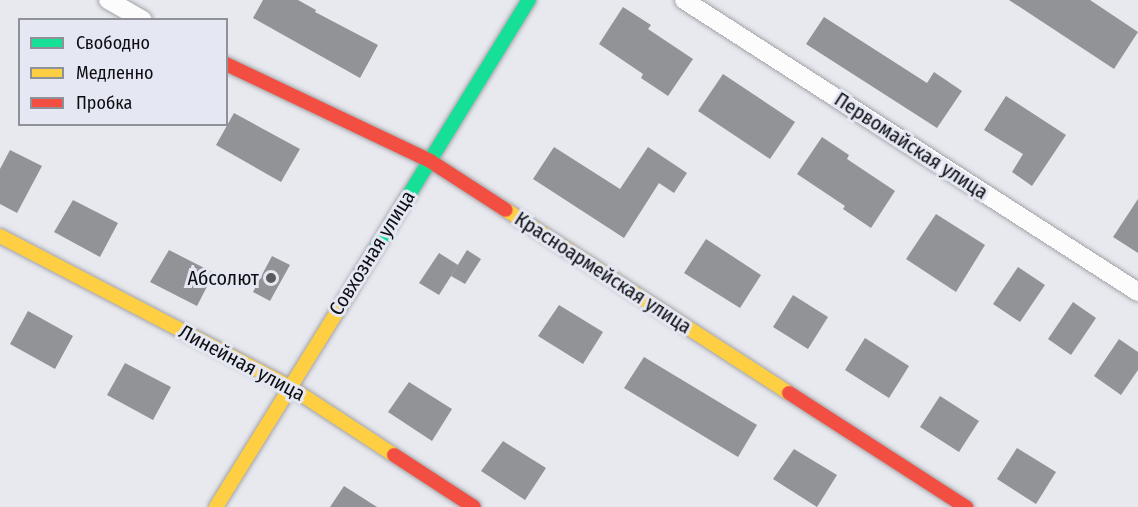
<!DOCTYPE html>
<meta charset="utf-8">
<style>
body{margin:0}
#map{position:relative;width:1138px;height:507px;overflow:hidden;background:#e8e9ef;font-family:"Fira Sans Condensed",sans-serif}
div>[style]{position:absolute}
.building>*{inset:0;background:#929397}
.roads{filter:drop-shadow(0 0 2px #a2a3a7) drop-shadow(0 0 2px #a2a3a7)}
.street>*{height:18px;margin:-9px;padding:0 9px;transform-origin:9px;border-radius:9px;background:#fcfcfd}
.fast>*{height:14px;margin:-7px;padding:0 7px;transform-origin:7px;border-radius:7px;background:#16e098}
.slow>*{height:14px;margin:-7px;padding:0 7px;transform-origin:7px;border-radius:7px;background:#ffcf43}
.jam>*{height:14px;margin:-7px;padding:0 7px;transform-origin:7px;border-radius:7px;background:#f24e42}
.dots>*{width:16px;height:16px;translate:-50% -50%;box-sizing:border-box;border:3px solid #e5e8f2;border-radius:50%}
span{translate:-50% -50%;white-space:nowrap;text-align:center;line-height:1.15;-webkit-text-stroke:6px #e5e8f2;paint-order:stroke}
.street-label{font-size:20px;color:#0d0e12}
.poi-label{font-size:20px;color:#0d0e12}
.right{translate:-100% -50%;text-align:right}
.legend{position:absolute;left:18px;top:18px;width:210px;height:108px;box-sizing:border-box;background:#e5e8f2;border:2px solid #8f9198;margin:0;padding:8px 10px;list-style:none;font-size:18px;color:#0d0e12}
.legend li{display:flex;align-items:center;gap:12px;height:30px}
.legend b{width:30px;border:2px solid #8f9198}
</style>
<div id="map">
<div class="building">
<i style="clip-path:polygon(263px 0,298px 0,316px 10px,315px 12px,378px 45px,360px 78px,253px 18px)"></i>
<i style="clip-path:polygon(1009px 0,1090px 0,1138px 32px,1114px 69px)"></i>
<i style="clip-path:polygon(623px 7px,651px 25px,648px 29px,693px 59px,668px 96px,641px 78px,643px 74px,599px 44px)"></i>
<i style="clip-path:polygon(824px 17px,927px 83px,934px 72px,962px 91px,937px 128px,806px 44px)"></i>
<i style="clip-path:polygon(723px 74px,795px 122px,770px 159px,698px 111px)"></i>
<i style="clip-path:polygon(1006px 96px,1066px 135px,1032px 186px,1012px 172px,1023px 154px,984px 130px)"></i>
<i style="clip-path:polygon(234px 113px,300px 149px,281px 182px,216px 145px)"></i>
<i style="clip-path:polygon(822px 137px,849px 155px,847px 159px,895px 191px,871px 228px,843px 209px,845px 206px,797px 174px)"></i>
<i style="clip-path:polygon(554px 147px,620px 189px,648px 147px,687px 173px,674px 193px,659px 183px,624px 238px,533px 179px)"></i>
<i style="clip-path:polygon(10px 150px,42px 166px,17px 213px,0 204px,0 169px)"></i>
<i style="clip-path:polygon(1138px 199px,1138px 253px,1113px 237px)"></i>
<i style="clip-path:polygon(73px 200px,118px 223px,100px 257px,54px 232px)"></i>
<i style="clip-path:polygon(936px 214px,985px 245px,956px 292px,906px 259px)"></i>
<i style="clip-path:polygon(706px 239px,761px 275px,740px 308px,684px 273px)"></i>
<i style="clip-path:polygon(169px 250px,214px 273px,197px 306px,150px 282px)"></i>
<i style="clip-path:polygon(467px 250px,481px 259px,465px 284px,451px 276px)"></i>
<i style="clip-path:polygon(439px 253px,458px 265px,439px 295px,419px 283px)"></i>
<i style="clip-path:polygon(272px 256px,290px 265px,270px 301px,253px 292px)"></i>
<i style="clip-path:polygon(1018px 267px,1045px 285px,1020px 322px,993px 304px)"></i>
<i style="clip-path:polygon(793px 295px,828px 317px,808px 349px,773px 327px)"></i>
<i style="clip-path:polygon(1073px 302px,1096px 318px,1071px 355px,1048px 339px)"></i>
<i style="clip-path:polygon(559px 305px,603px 332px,583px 364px,538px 336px)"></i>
<i style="clip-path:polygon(28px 311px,73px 336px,55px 369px,10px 344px)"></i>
<i style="clip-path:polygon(865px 338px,909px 366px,889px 398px,845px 370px)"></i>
<i style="clip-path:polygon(1119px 339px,1138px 352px,1138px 370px,1121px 395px,1094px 376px)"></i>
<i style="clip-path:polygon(644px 357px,757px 425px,738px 457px,624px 388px)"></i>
<i style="clip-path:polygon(125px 363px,171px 387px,153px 420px,107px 395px)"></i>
<i style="clip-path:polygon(409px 382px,452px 409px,432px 441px,388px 412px)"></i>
<i style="clip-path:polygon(940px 396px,979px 421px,959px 452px,920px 427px)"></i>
<i style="clip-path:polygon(503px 441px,546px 468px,525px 500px,481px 471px)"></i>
<i style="clip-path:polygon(1017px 448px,1056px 472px,1036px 504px,997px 479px)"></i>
<i style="clip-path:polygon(794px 449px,837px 475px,817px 507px,773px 479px)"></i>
<i style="clip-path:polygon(344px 486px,377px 507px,330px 507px)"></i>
</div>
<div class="roads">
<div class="street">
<i style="left:108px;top:0;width:40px;rotate:29.7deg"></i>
<i style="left:684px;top:0;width:540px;rotate:32.75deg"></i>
</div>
<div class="fast">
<i style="left:354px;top:284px;width:334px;rotate:-58.4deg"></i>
</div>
<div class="slow">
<i style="left:506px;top:210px;width:337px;rotate:32.9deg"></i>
<i style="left:0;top:236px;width:327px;rotate:27.5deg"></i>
<i style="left:290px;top:387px;width:124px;rotate:33.2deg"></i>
<i style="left:216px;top:507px;width:262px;rotate:-58.2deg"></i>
</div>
<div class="jam">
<i style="left:226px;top:64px;width:226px;rotate:25.4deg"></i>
<i style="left:430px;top:161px;width:90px;rotate:32.8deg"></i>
<i style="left:789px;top:393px;width:211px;rotate:32.8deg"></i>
<i style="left:394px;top:455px;width:95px;rotate:33deg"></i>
</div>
</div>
<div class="dots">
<i style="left:271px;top:278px;background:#5a5b5f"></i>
</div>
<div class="street-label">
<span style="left:911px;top:146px;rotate:33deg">Первомайская улица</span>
<span style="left:372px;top:253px;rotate:-58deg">Совхозная улица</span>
<span style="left:603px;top:273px;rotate:33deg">Красноармейская улица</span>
<span style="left:242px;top:363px;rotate:28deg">Линейная улица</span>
</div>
<div class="poi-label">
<span class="right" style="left:259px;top:278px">Абсолют</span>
</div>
<ul class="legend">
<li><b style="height:8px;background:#16e098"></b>Свободно</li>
<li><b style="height:8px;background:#ffcf43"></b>Медленно</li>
<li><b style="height:8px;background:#f24e42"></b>Пробка</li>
</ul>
</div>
